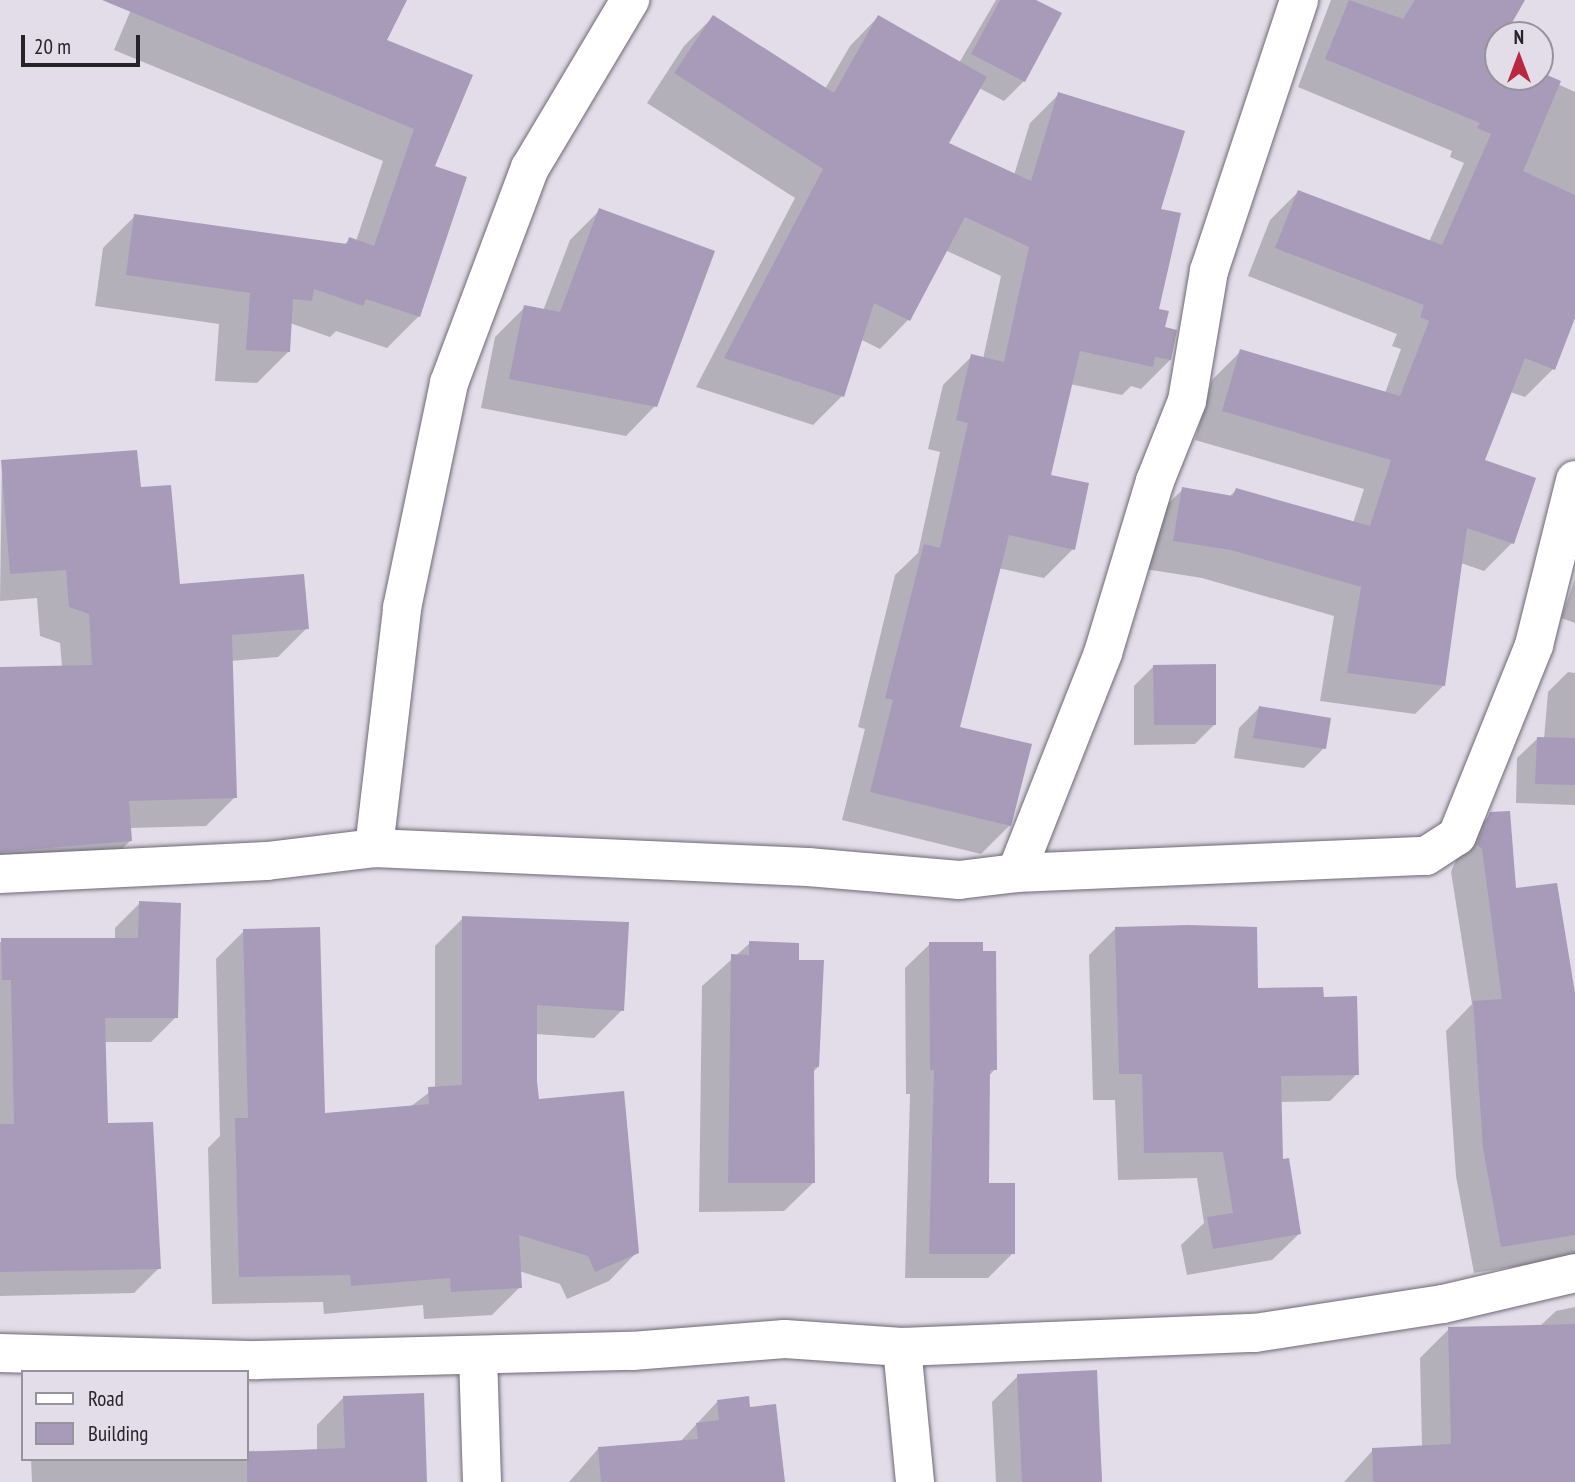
<!DOCTYPE html>
<style>
body{margin:0}
#map{position:relative;width:1575px;height:1482px;overflow:hidden;background:#e2dde8;font-family:"PT Sans Narrow",sans-serif}
div>[style]{position:absolute}
.shadow>*{inset:0;background:#0003}
.building>*{inset:0;background:#a89bba}
.roads{filter:drop-shadow(0 0 2px #6e6a74) drop-shadow(0 0 2px #6e6a74)}
.minor>*{height:38px;margin:-19px;padding:0 19px;transform-origin:19px;border-radius:19px;background:#fff}
span{translate:-50% -50%;white-space:nowrap;text-align:center;line-height:1.15;-webkit-text-stroke:6px #e2dde8;paint-order:stroke}
.legend{position:absolute;left:21px;top:1370px;width:228px;height:91px;box-sizing:border-box;background:#e2dde8;border:2px solid #96939b;margin:0;padding:9px 12px;list-style:none;font-size:21px;color:#252428}
.legend li{display:flex;align-items:center;gap:14px;height:35px}
.legend b{width:35px;border:2px solid #96939b}
.north{position:absolute;left:1484px;top:21px;width:70px;height:70px;box-sizing:border-box;background:#e2dde8;border:2px solid #96939b;border-radius:50%;rotate:0deg;font-size:19px;font-weight:700;line-height:28px;text-align:center;color:#252428}
.north::after{content:'';display:block;margin:auto;width:24px;height:32px;background:#b92741;clip-path:polygon(50% 0,100% 100%,50% 72%,0 100%)}
.scale{position:absolute;left:21px;top:35px;width:119px;height:32px;box-sizing:border-box;border:4px solid #252428;border-top:0;padding-left:9px;font-size:21px;line-height:24px;white-space:nowrap;color:#252428;-webkit-text-stroke:5px #e2dde8;paint-order:stroke}
</style>
<div id="map">
<div class="shadow">
<i style="clip-path:polygon(135px 0,405px 0,384px 41px,433px 167px,419px 316px,387px 348px,336px 331px,330px 337px,290px 323px,289px 351px,257px 383px,215px 381px,219px 324px,95px 306px,103px 248px,135px 216px,343px 246px,350px 239px,356px 241px,383px 161px,114px 50px)"></i>
<i style="clip-path:polygon(996px 0,1032px 0,1024px 81px,1004px 101px,979px 88px,946px 144px,1014px 175px,1030px 123px,1059px 94px,1159px 210px,1157px 311px,1170px 360px,1141px 389px,1131px 386px,1122px 395px,1070px 384px,1049px 476px,1073px 549px,1044px 578px,998px 568px,958px 728px,1010px 825px,981px 854px,842px 820px,865px 729px,858px 727px,895px 575px,918px 553px,940px 452px,928px 449px,943px 385px,972px 356px,983px 359px,1001px 276px,945px 250px,908px 320px,880px 349px,860px 339px,842px 396px,813px 425px,696px 387px,795px 198px,647px 103px,684px 46px,713px 17px,825px 89px,850px 46px,878px 17px,959px 63px)"></i>
<i style="clip-path:polygon(1331px 0,1523px 0,1503px 35px,1498px 35px,1492px 54px,1498px 56px,1498px 77px,1540px 76px,1575px 92px,1575px 313px,1553px 369px,1525px 397px,1510px 392px,1483px 461px,1512px 543px,1484px 571px,1461px 563px,1444px 685px,1415px 714px,1320px 701px,1334px 616px,1202px 578px,1145px 569px,1154px 518px,1183px 489px,1229px 497px,1236px 490px,1353px 523px,1364px 489px,1195px 440px,1212px 380px,1241px 351px,1385px 393px,1401px 349px,1392px 346px,1397px 334px,1248px 276px,1270px 220px,1298px 192px,1429px 242px,1464px 163px,1450px 157px,1452px 151px,1298px 87px)"></i>
<i style="clip-path:polygon(600px 210px,655px 406px,626px 436px,481px 408px,495px 337px,525px 307px,543px 311px,570px 240px)"></i>
<i style="clip-path:polygon(2px 461px,139px 489px,178px 586px,307px 628px,278px 657px,231px 661px,235px 797px,206px 826px,129px 828px,130px 841px,101px 870px,0 878px,0 669px,62px 667px,60px 643px,40px 636px,37px 598px,0 601px)"></i>
<i style="clip-path:polygon(1575px 579px,1575px 623px,1561px 618px)"></i>
<i style="clip-path:polygon(1154px 666px,1215px 724px,1195px 744px,1134px 745px,1134px 686px)"></i>
<i style="clip-path:polygon(1568px 672px,1575px 673px,1575px 805px,1516px 803px,1517px 758px,1537px 739px,1544px 739px,1548px 692px)"></i>
<i style="clip-path:polygon(1259px 708px,1324px 748px,1304px 768px,1234px 758px,1239px 728px)"></i>
<i style="clip-path:polygon(1491px 814px,1514px 890px,1575px 995px,1575px 1257px,1474px 1273px,1456px 1176px,1446px 1031px,1472px 1004px,1451px 872px,1463px 842px)"></i>
<i style="clip-path:polygon(140px 903px,176px 1017px,151px 1042px,104px 1042px,106px 1125px,159px 1268px,134px 1293px,0 1296px,0 942px,115px 939px,115px 928px)"></i>
<i style="clip-path:polygon(463px 918px,622px 1010px,594px 1038px,536px 1034px,536px 1082px,538px 1101px,637px 1252px,609px 1281px,567px 1299px,560px 1284px,519px 1271px,520px 1287px,492px 1315px,424px 1319px,423px 1305px,324px 1314px,323px 1302px,212px 1304px,208px 1148px,220px 1136px,216px 959px,244px 931px,323px 1115px,410px 1107px,435px 1088px,435px 946px)"></i>
<i style="clip-path:polygon(1116px 928px,1256px 990px,1322px 998px,1357px 1074px,1330px 1101px,1280px 1102px,1281px 1161px,1299px 1234px,1272px 1260px,1187px 1275px,1181px 1245px,1204px 1223px,1197px 1178px,1118px 1180px,1115px 1100px,1093px 1100px,1089px 955px)"></i>
<i style="clip-path:polygon(750px 943px,797px 961px,818px 1067px,813px 1072px,814px 1182px,784px 1211px,699px 1212px,702px 986px)"></i>
<i style="clip-path:polygon(930px 944px,995px 1069px,989px 1076px,987px 1185px,1013px 1253px,988px 1278px,905px 1278px,910px 1094px,906px 1094px,905px 968px)"></i>
<i style="clip-path:polygon(1575px 1307px,1575px 1482px,1344px 1482px,1373px 1450px,1422px 1447px,1420px 1358px,1449px 1329px,1540px 1326px,1556px 1311px)"></i>
<i style="clip-path:polygon(1095px 1372px,1102px 1482px,996px 1482px,992px 1402px,1018px 1376px)"></i>
<i style="clip-path:polygon(344px 1397px,425px 1482px,32px 1482px,31px 1459px,247px 1459px,247px 1451px,317px 1450px,317px 1425px)"></i>
<i style="clip-path:polygon(717px 1402px,783px 1482px,569px 1482px,598px 1449px,679px 1443px)"></i>
</div>
<div class="building">
<i style="clip-path:polygon(102px 0,407px 0,387px 40px,473px 75px,435px 166px,467px 177px,420px 317px,366px 299px,363px 306px,314px 289px,312px 301px,293px 299px,290px 352px,246px 350px,250px 293px,126px 275px,134px 214px,347px 244px,349px 237px,374px 246px,414px 129px)"></i>
<i style="clip-path:polygon(1000px 0,1036px 0,1062px 13px,1025px 82px,971px 54px)"></i>
<i style="clip-path:polygon(1349px 0,1403px 19px,1415px 0,1525px 0,1505px 35px,1498px 35px,1494px 53px,1498px 54px,1498px 77px,1540px 77px,1540px 72px,1561px 81px,1523px 171px,1575px 195px,1575px 318px,1555px 370px,1525px 358px,1485px 460px,1536px 478px,1514px 544px,1467px 528px,1445px 686px,1347px 673px,1361px 587px,1231px 550px,1173px 541px,1182px 487px,1233px 496px,1236px 488px,1370px 526px,1391px 460px,1222px 411px,1240px 349px,1400px 396px,1429px 321px,1420px 317px,1424px 305px,1275px 248px,1298px 190px,1442px 245px,1491px 134px,1477px 128px,1480px 123px,1325px 59px)"></i>
<i style="clip-path:polygon(713px 15px,834px 93px,878px 15px,987px 77px,949px 143px,1031px 181px,1058px 92px,1185px 131px,1161px 209px,1181px 213px,1159px 309px,1169px 311px,1165px 327px,1177px 330px,1171px 360px,1155px 357px,1153px 367px,1080px 351px,1051px 475px,1089px 483px,1075px 550px,1009px 535px,960px 727px,1032px 744px,1011px 826px,870px 792px,893px 700px,885px 698px,924px 544px,940px 548px,968px 423px,956px 420px,971px 354px,1004px 362px,1029px 247px,965px 217px,910px 321px,874px 303px,844px 397px,724px 358px,823px 169px,674px 73px)"></i>
<i style="clip-path:polygon(599px 208px,715px 251px,657px 407px,509px 379px,524px 305px,560px 312px)"></i>
<i style="clip-path:polygon(137px 450px,141px 487px,171px 485px,180px 584px,304px 574px,309px 629px,232px 635px,237px 798px,129px 801px,132px 841px,0 852px,0 667px,92px 665px,89px 614px,69px 607px,66px 570px,10px 574px,1px 460px)"></i>
<i style="clip-path:polygon(1216px 664px,1216px 725px,1154px 725px,1153px 665px)"></i>
<i style="clip-path:polygon(1259px 706px,1331px 718px,1326px 749px,1253px 738px)"></i>
<i style="clip-path:polygon(1537px 737px,1575px 738px,1575px 785px,1535px 784px)"></i>
<i style="clip-path:polygon(1510px 811px,1516px 888px,1557px 883px,1575px 993px,1575px 1235px,1501px 1247px,1483px 1148px,1473px 1001px,1502px 999px,1482px 849px,1477px 844px,1490px 812px)"></i>
<i style="clip-path:polygon(139px 901px,181px 903px,178px 1018px,105px 1018px,108px 1123px,153px 1122px,161px 1269px,0 1272px,0 1124px,14px 1124px,11px 980px,2px 980px,1px 938px,138px 938px)"></i>
<i style="clip-path:polygon(462px 916px,629px 922px,624px 1011px,537px 1005px,537px 1081px,539px 1099px,624px 1091px,639px 1253px,595px 1272px,588px 1256px,519px 1235px,522px 1288px,451px 1292px,450px 1278px,351px 1286px,350px 1275px,239px 1277px,235px 1118px,248px 1118px,243px 929px,320px 927px,325px 1113px,429px 1104px,428px 1087px,462px 1085px)"></i>
<i style="clip-path:polygon(1189px 925px,1257px 927px,1258px 988px,1323px 987px,1324px 997px,1357px 996px,1359px 1075px,1281px 1076px,1283px 1159px,1289px 1158px,1301px 1234px,1213px 1249px,1207px 1217px,1233px 1213px,1223px 1152px,1144px 1153px,1142px 1074px,1119px 1074px,1115px 927px)"></i>
<i style="clip-path:polygon(749px 941px,799px 943px,799px 960px,824px 960px,819px 1067px,814px 1067px,815px 1183px,728px 1183px,731px 954px,749px 955px)"></i>
<i style="clip-path:polygon(929px 942px,983px 942px,983px 951px,996px 951px,997px 1070px,990px 1070px,989px 1183px,1015px 1183px,1015px 1254px,929px 1254px,934px 1070px,930px 1070px)"></i>
<i style="clip-path:polygon(1575px 1324px,1575px 1482px,1373px 1482px,1372px 1448px,1451px 1444px,1448px 1327px)"></i>
<i style="clip-path:polygon(1097px 1370px,1102px 1482px,1022px 1482px,1017px 1374px)"></i>
<i style="clip-path:polygon(424px 1393px,427px 1482px,247px 1482px,247px 1452px,345px 1448px,343px 1396px)"></i>
<i style="clip-path:polygon(749px 1396px,750px 1407px,776px 1404px,785px 1482px,601px 1482px,598px 1447px,698px 1439px,696px 1423px,719px 1420px,717px 1400px)"></i>
</div>
<div class="roads">
<div class="minor">
<i style="left:374px;top:848px;width:434px;rotate:2.5deg"></i>
<i style="left:808px;top:867px;width:152px;rotate:4.9deg"></i>
<i style="left:959px;top:880px;width:57px;rotate:-7deg"></i>
<i style="left:1016px;top:873px;width:237px;rotate:-68.4deg"></i>
<i style="left:1103px;top:653px;width:180px;rotate:-73.2deg"></i>
<i style="left:1155px;top:481px;width:86px;rotate:-68.2deg"></i>
<i style="left:1187px;top:401px;width:132px;rotate:-80.4deg"></i>
<i style="left:1209px;top:271px;width:286px;rotate:-71.6deg"></i>
<i style="left:1016px;top:873px;width:410px;rotate:-2.4deg"></i>
<i style="left:1426px;top:856px;width:37px;rotate:-33deg"></i>
<i style="left:1457px;top:836px;width:206px;rotate:-68deg"></i>
<i style="left:1534px;top:645px;width:170px;rotate:-76deg"></i>
<i style="left:0;top:874px;width:267px;rotate:-2.8deg"></i>
<i style="left:267px;top:861px;width:108px;rotate:-6.9deg"></i>
<i style="left:374px;top:848px;width:242px;rotate:-83.3deg"></i>
<i style="left:402px;top:608px;width:230px;rotate:-78.2deg"></i>
<i style="left:449px;top:383px;width:230px;rotate:-69.4deg"></i>
<i style="left:530px;top:168px;width:196px;rotate:-59.2deg"></i>
<i style="left:902px;top:1347px;width:136px;rotate:84.5deg"></i>
<i style="left:0;top:1353px;width:257px;rotate:1.6deg"></i>
<i style="left:257px;top:1360px;width:375px;rotate:-1.4deg"></i>
<i style="left:632px;top:1351px;width:153px;rotate:-4.5deg"></i>
<i style="left:785px;top:1339px;width:117px;rotate:3.9deg"></i>
<i style="left:902px;top:1347px;width:353px;rotate:-2.3deg"></i>
<i style="left:1255px;top:1333px;width:190px;rotate:-8.8deg"></i>
<i style="left:1443px;top:1304px;width:136px;rotate:-13.2deg"></i>
<i style="left:478px;top:1355px;width:127px;rotate:88.2deg"></i>
</div>
</div>
<ul class="legend">
<li><b style="height:9px;background:#fff"></b>Road</li>
<li><b style="height:19px;background:#a89bba"></b>Building</li>
</ul>
<div class="north">N</div>
<div class="scale">20 m</div>
</div>
